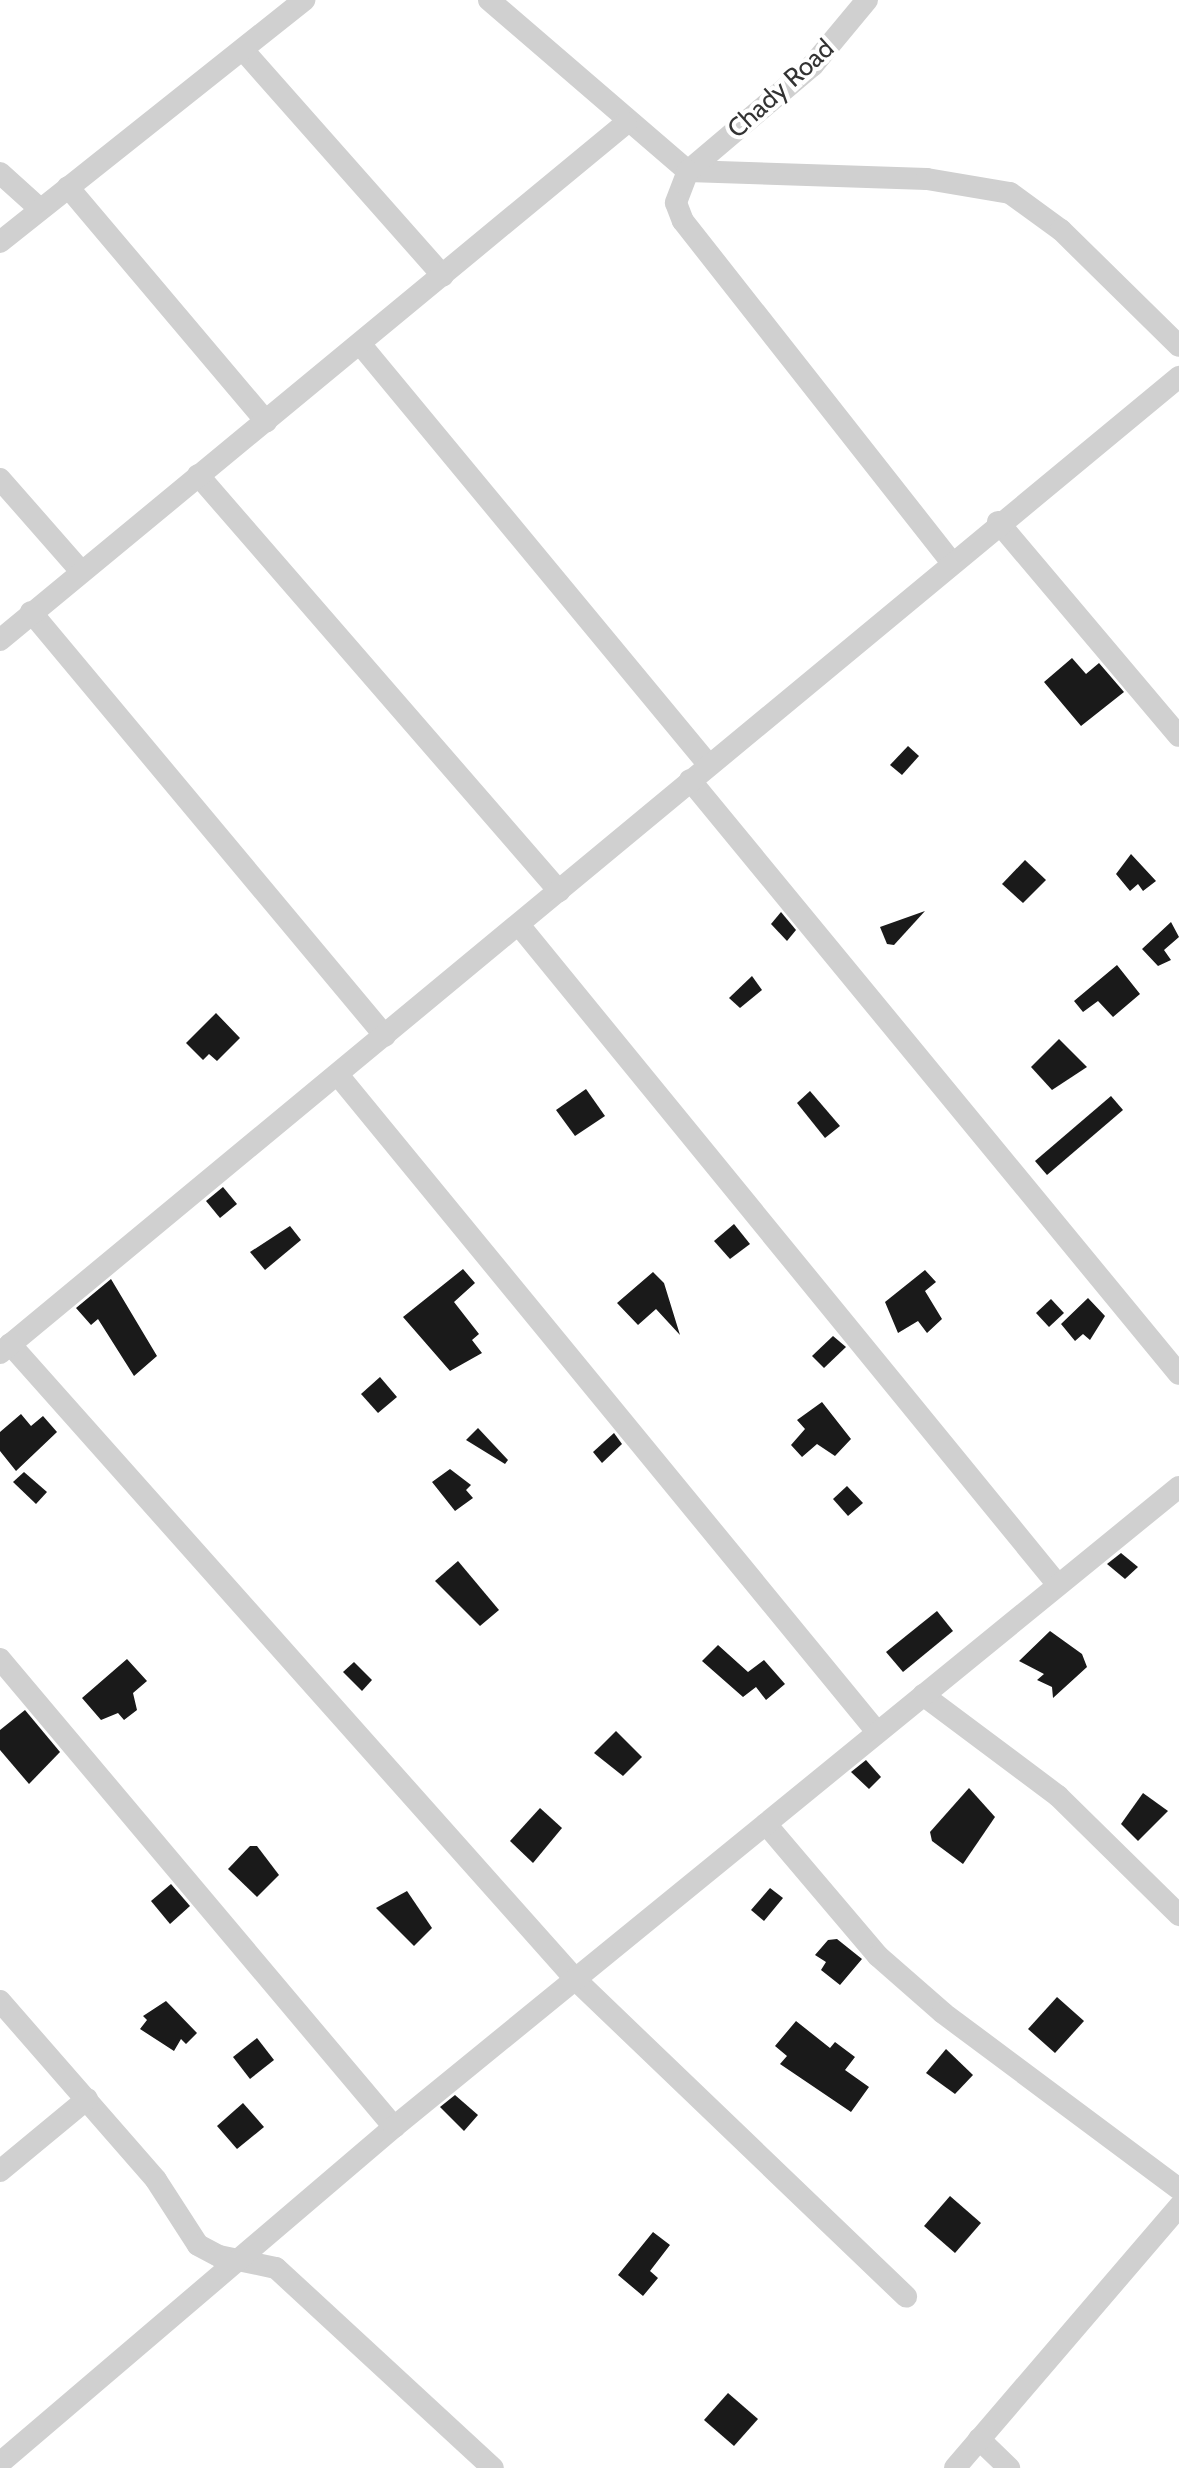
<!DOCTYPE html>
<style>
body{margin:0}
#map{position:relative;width:1179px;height:2468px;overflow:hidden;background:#fff;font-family:Cabin,sans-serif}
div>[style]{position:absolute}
.building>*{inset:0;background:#1a1a1a}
.street>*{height:22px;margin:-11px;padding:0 11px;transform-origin:11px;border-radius:11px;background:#d0d0d0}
span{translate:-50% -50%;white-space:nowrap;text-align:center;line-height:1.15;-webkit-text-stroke:8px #fff;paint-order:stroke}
.street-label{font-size:26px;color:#333}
</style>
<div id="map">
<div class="building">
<i style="clip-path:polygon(1072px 658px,1086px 674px,1099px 663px,1124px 692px,1081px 726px,1044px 682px)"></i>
<i style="clip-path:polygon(908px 746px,919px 756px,902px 775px,890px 765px)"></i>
<i style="clip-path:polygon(1131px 854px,1156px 881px,1143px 891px,1138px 884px,1130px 891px,1116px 874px)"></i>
<i style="clip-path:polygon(1025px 860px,1046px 880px,1023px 903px,1002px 884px)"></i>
<i style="clip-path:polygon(925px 911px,894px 945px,887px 944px,880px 927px)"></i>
<i style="clip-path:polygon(781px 912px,796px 930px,787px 941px,771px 924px)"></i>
<i style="clip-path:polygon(1171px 922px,1179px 937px,1164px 950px,1171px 960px,1158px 966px,1142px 949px)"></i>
<i style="clip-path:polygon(1117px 965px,1140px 994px,1113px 1017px,1098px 1001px,1083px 1012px,1074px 1001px)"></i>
<i style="clip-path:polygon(752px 976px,762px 990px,740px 1008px,729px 998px)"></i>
<i style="clip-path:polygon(216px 1013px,240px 1038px,217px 1061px,209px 1054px,203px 1060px,186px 1043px)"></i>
<i style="clip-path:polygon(1059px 1039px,1087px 1067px,1052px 1090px,1031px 1067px)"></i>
<i style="clip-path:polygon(586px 1089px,605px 1116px,575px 1136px,556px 1110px)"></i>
<i style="clip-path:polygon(810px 1091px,840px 1126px,825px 1138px,797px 1103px)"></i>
<i style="clip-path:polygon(1111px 1096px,1123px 1110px,1047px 1175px,1035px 1161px)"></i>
<i style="clip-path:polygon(223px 1187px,237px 1204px,220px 1218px,206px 1201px)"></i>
<i style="clip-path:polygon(734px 1224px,750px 1244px,730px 1259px,714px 1241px)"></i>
<i style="clip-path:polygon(290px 1226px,301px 1240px,265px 1270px,250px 1252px)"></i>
<i style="clip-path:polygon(463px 1269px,475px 1283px,454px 1302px,479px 1334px,472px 1340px,482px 1353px,450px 1371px,403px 1317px)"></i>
<i style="clip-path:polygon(925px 1270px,936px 1282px,925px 1291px,942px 1319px,927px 1333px,918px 1321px,898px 1333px,885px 1302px)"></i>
<i style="clip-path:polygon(653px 1272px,664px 1283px,680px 1335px,656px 1309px,638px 1325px,617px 1303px)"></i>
<i style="clip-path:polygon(111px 1279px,157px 1356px,134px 1376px,98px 1319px,91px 1325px,76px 1308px)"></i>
<i style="clip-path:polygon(1088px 1298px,1105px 1316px,1090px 1340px,1083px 1334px,1075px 1341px,1061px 1324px)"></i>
<i style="clip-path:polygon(1051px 1299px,1064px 1313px,1049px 1327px,1036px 1313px)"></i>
<i style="clip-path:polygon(833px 1336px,846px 1347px,824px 1368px,812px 1356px)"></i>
<i style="clip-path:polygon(380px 1377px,397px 1397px,378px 1413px,361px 1394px)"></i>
<i style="clip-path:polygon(822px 1402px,851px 1439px,835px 1456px,817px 1444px,802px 1457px,791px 1445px,805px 1429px,797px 1420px)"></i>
<i style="clip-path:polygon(21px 1414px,31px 1426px,43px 1416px,57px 1432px,16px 1471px,0 1451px,0 1432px)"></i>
<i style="clip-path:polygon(478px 1428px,508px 1460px,505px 1464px,466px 1440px)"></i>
<i style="clip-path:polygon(614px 1433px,622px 1444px,602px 1463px,593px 1452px)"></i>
<i style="clip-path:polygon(450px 1469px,471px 1485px,466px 1490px,473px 1498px,455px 1511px,432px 1482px)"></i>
<i style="clip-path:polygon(24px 1472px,47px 1492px,36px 1504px,13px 1482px)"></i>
<i style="clip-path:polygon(847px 1486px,863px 1503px,848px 1516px,833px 1499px)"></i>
<i style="clip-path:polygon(1121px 1553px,1138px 1567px,1125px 1579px,1107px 1564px)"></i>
<i style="clip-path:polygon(458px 1561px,499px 1610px,480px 1626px,435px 1581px)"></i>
<i style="clip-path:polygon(937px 1611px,953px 1631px,903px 1672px,886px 1652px)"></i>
<i style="clip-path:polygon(1050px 1631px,1082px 1654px,1087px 1667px,1053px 1698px,1052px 1687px,1037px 1680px,1044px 1674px,1019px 1661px)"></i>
<i style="clip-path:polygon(718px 1645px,748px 1672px,764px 1660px,785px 1684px,766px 1700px,756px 1687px,743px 1697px,702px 1661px)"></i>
<i style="clip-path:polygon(127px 1659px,147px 1681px,133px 1693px,137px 1710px,124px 1720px,118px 1713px,101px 1720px,82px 1698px)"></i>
<i style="clip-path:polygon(354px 1662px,372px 1680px,362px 1691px,343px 1672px)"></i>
<i style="clip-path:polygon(25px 1710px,60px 1752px,29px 1784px,0 1750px,0 1730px)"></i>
<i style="clip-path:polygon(616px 1731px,642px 1757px,623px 1776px,594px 1753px)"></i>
<i style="clip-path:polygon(866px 1760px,881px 1777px,869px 1789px,851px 1772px)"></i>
<i style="clip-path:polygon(969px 1788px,995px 1817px,963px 1864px,932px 1841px,930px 1832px)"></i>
<i style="clip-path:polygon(1143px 1793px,1168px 1811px,1138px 1841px,1121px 1824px)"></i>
<i style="clip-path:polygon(540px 1808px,562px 1828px,533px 1863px,510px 1841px)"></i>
<i style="clip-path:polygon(250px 1846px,257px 1846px,279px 1875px,257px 1897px,228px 1869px)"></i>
<i style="clip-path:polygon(171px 1884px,190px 1906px,170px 1924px,151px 1901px)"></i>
<i style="clip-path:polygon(770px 1888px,783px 1898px,764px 1921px,751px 1910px)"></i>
<i style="clip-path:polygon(407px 1891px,432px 1928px,414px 1946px,376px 1908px)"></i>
<i style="clip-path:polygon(837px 1939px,862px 1959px,840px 1985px,821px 1970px,826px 1962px,815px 1955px,828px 1940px)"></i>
<i style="clip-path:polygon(1057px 1997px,1084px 2021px,1055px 2053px,1028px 2029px)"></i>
<i style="clip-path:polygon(166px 2001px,197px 2033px,186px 2044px,181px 2039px,174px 2051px,140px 2029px,147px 2020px,143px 2016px)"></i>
<i style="clip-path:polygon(796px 2021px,830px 2048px,835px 2042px,855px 2057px,845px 2070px,869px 2087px,851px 2112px,780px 2064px,787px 2056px,775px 2046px)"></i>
<i style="clip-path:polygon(257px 2038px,274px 2060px,250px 2079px,233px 2057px)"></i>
<i style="clip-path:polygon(946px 2049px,973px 2075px,955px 2094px,926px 2073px)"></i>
<i style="clip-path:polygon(455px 2095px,478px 2115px,464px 2131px,440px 2107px)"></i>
<i style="clip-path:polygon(243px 2103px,264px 2127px,237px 2149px,217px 2126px)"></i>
<i style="clip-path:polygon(950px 2196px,981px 2223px,955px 2253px,924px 2226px)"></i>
<i style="clip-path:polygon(653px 2232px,670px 2245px,650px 2271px,658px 2278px,643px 2296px,618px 2275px)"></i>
<i style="clip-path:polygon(728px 2393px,758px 2419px,734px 2446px,704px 2420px)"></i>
</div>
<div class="street">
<i style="left:489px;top:0;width:262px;rotate:40.7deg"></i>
<i style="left:688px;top:171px;width:239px;rotate:1.9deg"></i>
<i style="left:927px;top:179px;width:84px;rotate:9.6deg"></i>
<i style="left:1010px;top:193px;width:63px;rotate:36deg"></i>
<i style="left:1061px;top:230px;width:165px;rotate:44.5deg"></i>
<i style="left:867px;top:0;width:85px;rotate:129.7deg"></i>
<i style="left:813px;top:65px;width:164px;rotate:139.7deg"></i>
<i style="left:688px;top:171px;width:34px;rotate:111deg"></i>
<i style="left:676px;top:203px;width:19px;rotate:69deg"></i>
<i style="left:683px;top:221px;width:432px;rotate:51.8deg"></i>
<i style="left:244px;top:51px;width:300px;rotate:48.5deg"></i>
<i style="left:0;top:173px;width:54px;rotate:42deg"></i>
<i style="left:68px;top:187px;width:307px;rotate:49.8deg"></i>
<i style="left:0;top:242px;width:389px;rotate:-38.5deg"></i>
<i style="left:361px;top:345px;width:544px;rotate:50.37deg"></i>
<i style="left:198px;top:475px;width:551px;rotate:49.05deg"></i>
<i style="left:0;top:479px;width:121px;rotate:48.7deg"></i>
<i style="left:998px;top:522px;width:280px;rotate:49.8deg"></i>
<i style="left:31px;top:612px;width:552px;rotate:50.14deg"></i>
<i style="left:0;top:640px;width:812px;rotate:-39.55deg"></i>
<i style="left:690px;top:780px;width:769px;rotate:50.54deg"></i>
<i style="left:519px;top:925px;width:852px;rotate:50.76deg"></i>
<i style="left:338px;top:1075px;width:850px;rotate:50.63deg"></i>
<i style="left:10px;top:1344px;width:853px;rotate:48.33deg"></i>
<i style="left:577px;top:1981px;width:456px;rotate:43.8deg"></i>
<i style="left:0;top:1353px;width:1531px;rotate:-39.62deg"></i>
<i style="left:0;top:1659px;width:612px;rotate:49.91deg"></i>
<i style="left:923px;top:1695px;width:169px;rotate:36.8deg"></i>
<i style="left:1058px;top:1796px;width:170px;rotate:44.5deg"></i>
<i style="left:766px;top:1824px;width:173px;rotate:49.7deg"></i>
<i style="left:878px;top:1956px;width:86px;rotate:41.2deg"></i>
<i style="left:943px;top:2013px;width:294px;rotate:36.7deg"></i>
<i style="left:0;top:2001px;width:237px;rotate:48.9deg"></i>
<i style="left:156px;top:2180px;width:77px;rotate:57.1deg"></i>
<i style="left:198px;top:2245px;width:24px;rotate:28deg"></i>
<i style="left:219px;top:2256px;width:58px;rotate:11.9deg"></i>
<i style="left:276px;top:2268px;width:295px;rotate:42.7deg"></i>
<i style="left:0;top:2171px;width:113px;rotate:-39.6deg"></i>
<i style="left:979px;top:2439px;width:42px;rotate:44deg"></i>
<i style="left:0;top:2463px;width:518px;rotate:-40.46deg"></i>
<i style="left:394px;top:2127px;width:1013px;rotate:-39.19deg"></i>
<i style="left:955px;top:2468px;width:344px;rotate:-49.4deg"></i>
</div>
<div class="street-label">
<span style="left:781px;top:89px;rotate:-42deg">Chady Road</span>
</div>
</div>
